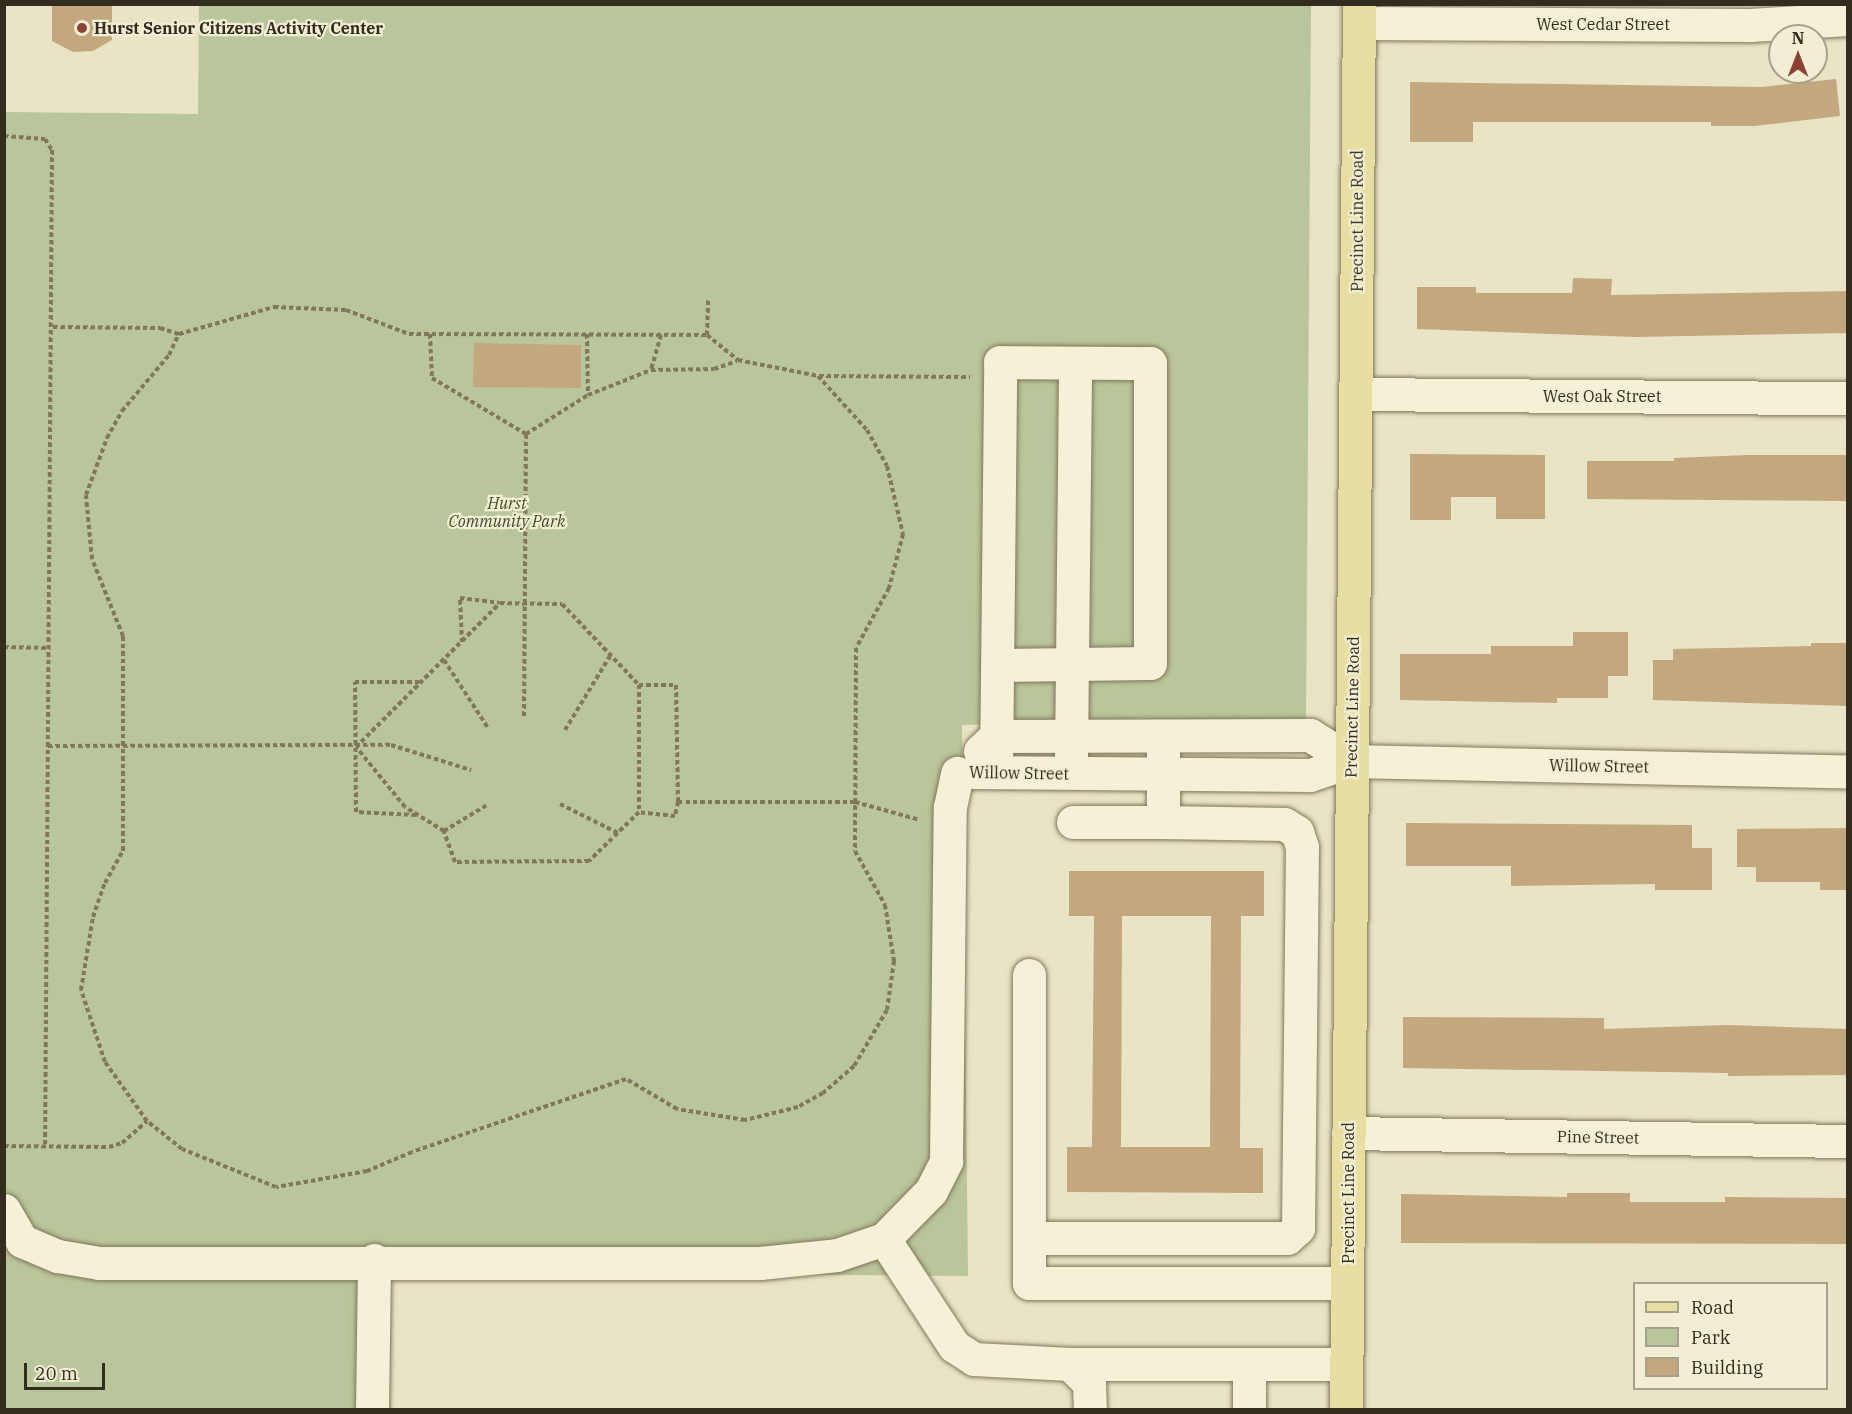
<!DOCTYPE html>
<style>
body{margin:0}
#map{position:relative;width:1852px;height:1414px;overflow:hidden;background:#e9e4c5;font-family:"IBM Plex Serif",serif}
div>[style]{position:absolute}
.green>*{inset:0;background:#b9c59a}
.building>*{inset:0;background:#c3a77f}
.path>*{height:4px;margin-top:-2px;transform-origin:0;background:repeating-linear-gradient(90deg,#82775d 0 4.5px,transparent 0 7.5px)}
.roads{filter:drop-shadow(0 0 2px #82775d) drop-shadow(0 0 2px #82775d)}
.minor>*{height:33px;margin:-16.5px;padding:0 16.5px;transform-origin:16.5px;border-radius:16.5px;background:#f5f1d7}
.major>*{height:33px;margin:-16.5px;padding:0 16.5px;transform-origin:16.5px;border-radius:16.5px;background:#e8dea1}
.dots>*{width:16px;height:16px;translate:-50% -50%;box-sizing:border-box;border:3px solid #f1eed3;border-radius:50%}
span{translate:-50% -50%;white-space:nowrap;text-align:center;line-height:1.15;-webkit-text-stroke:4.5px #f1eed3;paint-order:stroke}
.street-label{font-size:16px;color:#332d1f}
.poi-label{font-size:16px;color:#332d1f;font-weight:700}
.left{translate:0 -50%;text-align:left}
.park-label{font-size:16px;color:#3d4d28;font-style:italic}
.frame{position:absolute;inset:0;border:6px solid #332d1f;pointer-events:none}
.legend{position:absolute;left:1633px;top:1282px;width:195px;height:108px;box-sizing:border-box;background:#f1eed3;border:2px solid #a5a18b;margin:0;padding:8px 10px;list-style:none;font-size:18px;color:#332d1f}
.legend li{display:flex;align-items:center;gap:12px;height:30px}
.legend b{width:30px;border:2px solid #a5a18b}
.north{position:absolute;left:1768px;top:24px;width:60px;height:60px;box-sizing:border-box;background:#f1eed3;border:2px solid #a5a18b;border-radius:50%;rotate:0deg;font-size:16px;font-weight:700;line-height:24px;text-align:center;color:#332d1f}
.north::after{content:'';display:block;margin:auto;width:21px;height:27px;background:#8a4234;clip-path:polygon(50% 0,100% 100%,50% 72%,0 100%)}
.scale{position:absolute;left:24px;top:1363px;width:81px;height:27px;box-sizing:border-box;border:3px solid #332d1f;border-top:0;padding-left:8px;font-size:18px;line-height:21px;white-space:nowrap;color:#332d1f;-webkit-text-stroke:4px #f1eed3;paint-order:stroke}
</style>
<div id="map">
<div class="green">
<i style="clip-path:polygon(199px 5px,1311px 5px,1306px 719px,962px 725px,968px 1276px,391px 1271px,390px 1409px,5px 1410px,5px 112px,198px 114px)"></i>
</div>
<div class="building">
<i style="clip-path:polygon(52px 4px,112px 4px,112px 40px,93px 51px,73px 52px,52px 41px)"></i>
<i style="clip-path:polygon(1836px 79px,1840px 116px,1755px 126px,1711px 126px,1711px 122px,1473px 122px,1473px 142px,1410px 142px,1410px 82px,1762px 87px)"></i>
<i style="clip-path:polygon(1573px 278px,1612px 279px,1611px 295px,1848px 291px,1848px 333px,1635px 337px,1417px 329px,1417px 287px,1476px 287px,1476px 293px,1572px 293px)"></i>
<i style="clip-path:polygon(474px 343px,581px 345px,581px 388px,473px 387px)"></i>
<i style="clip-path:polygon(1410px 454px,1545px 455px,1545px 519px,1496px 519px,1496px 497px,1451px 497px,1451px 520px,1410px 520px)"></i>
<i style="clip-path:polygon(1747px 455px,1848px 455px,1848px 501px,1587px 499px,1587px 461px,1674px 461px,1674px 458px)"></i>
<i style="clip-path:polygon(1573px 632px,1628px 632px,1628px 676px,1608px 676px,1608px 698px,1557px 698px,1557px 703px,1400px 700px,1400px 654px,1491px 654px,1491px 646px,1573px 646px)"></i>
<i style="clip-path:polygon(1811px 643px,1848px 643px,1848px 706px,1653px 700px,1653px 660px,1673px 660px,1673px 649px,1811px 646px)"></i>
<i style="clip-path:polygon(1406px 823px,1692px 825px,1692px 848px,1712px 848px,1712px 890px,1655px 890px,1655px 884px,1511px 886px,1511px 866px,1406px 866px)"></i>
<i style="clip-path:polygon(1848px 828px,1848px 890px,1820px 890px,1820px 882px,1756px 882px,1756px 867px,1737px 867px,1737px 829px)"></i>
<i style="clip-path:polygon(evenodd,1069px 871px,1264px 871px,1264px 916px,1241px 916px,1240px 1148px,1263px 1148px,1263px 1193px,1067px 1192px,1067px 1147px,1092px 1147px,1094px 916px,1069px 916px,1069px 871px,1122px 916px,1211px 916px,1210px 1147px,1121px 1147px,1122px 916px)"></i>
<i style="clip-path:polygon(1403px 1017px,1604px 1018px,1604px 1029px,1728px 1025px,1848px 1029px,1848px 1075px,1728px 1076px,1728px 1073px,1403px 1068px)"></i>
<i style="clip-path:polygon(1567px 1193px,1630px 1193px,1630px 1202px,1725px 1202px,1725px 1197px,1848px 1198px,1848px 1244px,1401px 1243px,1401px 1194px,1567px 1197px)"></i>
</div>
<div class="path">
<i style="left:4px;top:136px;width:41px;rotate:4.2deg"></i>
<i style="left:45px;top:139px;width:13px;rotate:58deg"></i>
<i style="left:52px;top:150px;width:997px;rotate:90.4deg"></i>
<i style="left:53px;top:327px;width:107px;rotate:0.5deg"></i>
<i style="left:160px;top:328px;width:20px;rotate:18deg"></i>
<i style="left:179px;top:334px;width:99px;rotate:-15.9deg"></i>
<i style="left:274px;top:307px;width:72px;rotate:2.4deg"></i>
<i style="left:346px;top:310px;width:67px;rotate:20.9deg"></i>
<i style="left:409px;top:334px;width:298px;rotate:0.2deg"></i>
<i style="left:707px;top:335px;width:40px;rotate:39deg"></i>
<i style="left:738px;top:360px;width:82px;rotate:11.3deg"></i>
<i style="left:818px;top:376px;width:73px;rotate:47.8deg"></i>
<i style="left:867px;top:430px;width:41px;rotate:60.9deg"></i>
<i style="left:887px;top:466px;width:70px;rotate:76.8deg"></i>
<i style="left:903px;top:534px;width:56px;rotate:104.5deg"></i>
<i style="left:889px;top:588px;width:68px;rotate:118.8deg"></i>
<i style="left:856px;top:648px;width:203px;rotate:90.3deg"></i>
<i style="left:855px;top:851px;width:62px;rotate:60.9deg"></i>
<i style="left:885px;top:905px;width:57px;rotate:80.9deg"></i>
<i style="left:894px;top:961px;width:49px;rotate:98.1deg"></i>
<i style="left:887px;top:1010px;width:65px;rotate:120.5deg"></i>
<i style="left:854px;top:1066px;width:41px;rotate:138.9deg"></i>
<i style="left:823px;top:1093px;width:29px;rotate:151deg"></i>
<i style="left:798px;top:1107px;width:55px;rotate:166.2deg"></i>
<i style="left:745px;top:1120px;width:69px;rotate:-170.8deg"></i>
<i style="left:677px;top:1109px;width:59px;rotate:-149.5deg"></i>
<i style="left:626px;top:1079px;width:226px;rotate:161.2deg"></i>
<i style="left:412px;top:1152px;width:49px;rotate:157.1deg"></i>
<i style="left:367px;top:1171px;width:92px;rotate:170deg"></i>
<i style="left:276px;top:1187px;width:101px;rotate:-158deg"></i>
<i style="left:182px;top:1149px;width:45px;rotate:-141.3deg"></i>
<i style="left:147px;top:1121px;width:72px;rotate:-125.4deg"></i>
<i style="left:105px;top:1062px;width:76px;rotate:-108.4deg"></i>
<i style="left:81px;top:990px;width:74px;rotate:-80.7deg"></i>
<i style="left:93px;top:917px;width:36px;rotate:-71deg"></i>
<i style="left:105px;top:883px;width:37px;rotate:-61deg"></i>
<i style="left:123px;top:851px;width:215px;rotate:-90deg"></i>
<i style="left:123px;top:636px;width:83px;rotate:-111.9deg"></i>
<i style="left:92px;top:559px;width:64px;rotate:-95.4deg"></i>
<i style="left:86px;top:495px;width:61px;rotate:-69.8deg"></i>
<i style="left:107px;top:438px;width:31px;rotate:-61deg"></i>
<i style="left:122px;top:411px;width:73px;rotate:-50deg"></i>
<i style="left:169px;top:355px;width:23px;rotate:-65deg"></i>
<i style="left:430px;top:334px;width:44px;rotate:87.4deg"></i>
<i style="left:432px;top:378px;width:109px;rotate:30.8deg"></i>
<i style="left:526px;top:434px;width:73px;rotate:-32.2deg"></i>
<i style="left:588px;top:395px;width:68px;rotate:-21.6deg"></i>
<i style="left:587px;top:334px;width:61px;rotate:89.1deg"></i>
<i style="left:661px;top:335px;width:36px;rotate:106deg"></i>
<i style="left:651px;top:370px;width:63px;rotate:-0.9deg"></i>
<i style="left:714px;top:369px;width:24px;rotate:-19deg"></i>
<i style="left:707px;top:335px;width:36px;rotate:-88deg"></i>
<i style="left:819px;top:376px;width:151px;rotate:0.4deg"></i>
<i style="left:500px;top:603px;width:62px;rotate:0.9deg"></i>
<i style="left:562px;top:604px;width:112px;rotate:46.5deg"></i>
<i style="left:639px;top:685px;width:127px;rotate:90deg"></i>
<i style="left:639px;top:812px;width:70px;rotate:135.6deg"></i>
<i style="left:589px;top:861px;width:134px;rotate:179.6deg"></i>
<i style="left:455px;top:862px;width:33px;rotate:-110deg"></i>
<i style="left:444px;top:831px;width:46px;rotate:-148.4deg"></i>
<i style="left:405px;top:807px;width:77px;rotate:-129.2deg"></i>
<i style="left:356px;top:747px;width:204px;rotate:-45deg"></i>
<i style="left:462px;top:642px;width:44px;rotate:-92.6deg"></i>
<i style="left:460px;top:598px;width:39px;rotate:7deg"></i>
<i style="left:4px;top:647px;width:46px;rotate:1.2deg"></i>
<i style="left:444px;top:660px;width:81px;rotate:57.1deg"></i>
<i style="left:639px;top:685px;width:37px"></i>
<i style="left:676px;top:685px;width:117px;rotate:89deg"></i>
<i style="left:678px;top:802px;width:14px;rotate:102deg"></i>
<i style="left:675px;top:816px;width:36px;rotate:-174deg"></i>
<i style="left:524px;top:716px;width:282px;rotate:-89.6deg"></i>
<i style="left:565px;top:730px;width:87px;rotate:-58.7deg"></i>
<i style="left:48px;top:746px;width:343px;rotate:-0.2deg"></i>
<i style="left:391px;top:745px;width:84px;rotate:17.4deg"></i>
<i style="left:678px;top:802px;width:177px"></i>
<i style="left:855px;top:802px;width:67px;rotate:15.5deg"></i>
<i style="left:560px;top:804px;width:65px;rotate:26.6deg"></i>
<i style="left:416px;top:815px;width:60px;rotate:-177.1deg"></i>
<i style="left:356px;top:812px;width:130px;rotate:-90.4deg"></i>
<i style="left:355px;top:682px;width:66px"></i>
<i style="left:444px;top:831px;width:50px;rotate:-31.2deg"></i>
<i style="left:4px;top:1146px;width:105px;rotate:0.5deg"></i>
<i style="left:109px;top:1147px;width:14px;rotate:-17deg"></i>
<i style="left:122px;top:1143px;width:33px;rotate:-41deg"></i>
</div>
<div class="roads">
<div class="minor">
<i style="left:1359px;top:23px;width:391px;rotate:0.3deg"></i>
<i style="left:1750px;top:25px;width:98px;rotate:-3.5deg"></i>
<i style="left:1356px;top:394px;width:492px;rotate:0.5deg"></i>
<i style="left:980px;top:751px;width:22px;rotate:-43deg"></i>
<i style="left:996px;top:736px;width:314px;rotate:-0.2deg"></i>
<i style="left:1310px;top:735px;width:49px;rotate:32.4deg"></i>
<i style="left:1071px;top:757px;width:394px;rotate:-89.4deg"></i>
<i style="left:996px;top:771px;width:409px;rotate:-89.4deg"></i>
<i style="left:1000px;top:362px;width:150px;rotate:0.4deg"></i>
<i style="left:1150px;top:363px;width:300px;rotate:90deg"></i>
<i style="left:1150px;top:663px;width:152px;rotate:179.2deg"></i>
<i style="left:974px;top:772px;width:336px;rotate:0.5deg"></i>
<i style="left:1310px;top:775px;width:43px;rotate:-18.9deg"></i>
<i style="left:1351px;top:761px;width:497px;rotate:1.2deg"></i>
<i style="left:1073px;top:822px;width:90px"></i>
<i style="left:1163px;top:822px;width:70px;rotate:-90deg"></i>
<i style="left:1029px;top:975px;width:308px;rotate:90deg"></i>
<i style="left:1029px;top:1283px;width:318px"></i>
<i style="left:1348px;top:1133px;width:500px;rotate:0.92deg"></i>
<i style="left:4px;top:1210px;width:36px;rotate:60deg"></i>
<i style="left:22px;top:1241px;width:39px;rotate:23deg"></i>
<i style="left:58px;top:1256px;width:42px;rotate:9.7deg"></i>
<i style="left:99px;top:1263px;width:661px"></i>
<i style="left:760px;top:1263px;width:77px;rotate:-5.9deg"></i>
<i style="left:837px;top:1255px;width:50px;rotate:-18.8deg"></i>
<i style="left:884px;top:1239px;width:67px;rotate:-45.6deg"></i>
<i style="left:931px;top:1191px;width:34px;rotate:-63deg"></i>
<i style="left:946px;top:1161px;width:354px;rotate:-89.4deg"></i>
<i style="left:950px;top:807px;width:35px;rotate:-78deg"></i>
<i style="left:1029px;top:1238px;width:258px"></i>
<i style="left:1287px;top:1238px;width:15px;rotate:-42deg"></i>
<i style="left:1298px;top:1228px;width:381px;rotate:-89.4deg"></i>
<i style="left:1302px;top:847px;width:16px;rotate:-108deg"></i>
<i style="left:1297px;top:832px;width:15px;rotate:-148deg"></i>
<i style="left:1284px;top:824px;width:121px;rotate:-179.1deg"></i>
<i style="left:884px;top:1239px;width:128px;rotate:56.8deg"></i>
<i style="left:954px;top:1346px;width:24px;rotate:33deg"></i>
<i style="left:974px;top:1359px;width:96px;rotate:3deg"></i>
<i style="left:1070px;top:1364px;width:27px;rotate:45deg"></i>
<i style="left:1089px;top:1383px;width:27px;rotate:88deg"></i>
<i style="left:1070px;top:1364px;width:179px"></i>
<i style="left:1249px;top:1364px;width:46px;rotate:90deg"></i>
<i style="left:1249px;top:1364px;width:97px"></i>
<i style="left:372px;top:1410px;width:150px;rotate:-89.2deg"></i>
</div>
<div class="major">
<i style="left:1346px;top:1410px;width:1406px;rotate:-89.47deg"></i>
</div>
</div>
<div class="dots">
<i style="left:82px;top:28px;background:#8a4234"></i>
</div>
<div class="street-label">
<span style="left:1603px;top:24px">West Cedar Street</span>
<span style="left:1357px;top:221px;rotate:-90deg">Precinct Line Road</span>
<span style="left:1602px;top:396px">West Oak Street</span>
<span style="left:1352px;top:707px;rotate:-89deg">Precinct Line Road</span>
<span style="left:1599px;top:766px;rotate:1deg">Willow Street</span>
<span style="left:1019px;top:773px;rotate:1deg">Willow Street</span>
<span style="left:1598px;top:1137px;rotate:1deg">Pine Street</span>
<span style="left:1348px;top:1193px;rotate:-90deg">Precinct Line Road</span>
</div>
<div class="poi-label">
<span class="left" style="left:94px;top:28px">Hurst Senior Citizens Activity Center</span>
</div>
<div class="park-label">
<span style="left:507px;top:512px">Hurst<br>Community Park</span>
</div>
<div class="frame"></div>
<ul class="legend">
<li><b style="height:8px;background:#e8dea1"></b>Road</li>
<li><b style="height:16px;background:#b9c59a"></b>Park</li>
<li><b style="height:16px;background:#c3a77f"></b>Building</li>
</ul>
<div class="north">N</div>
<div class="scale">20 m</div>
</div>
